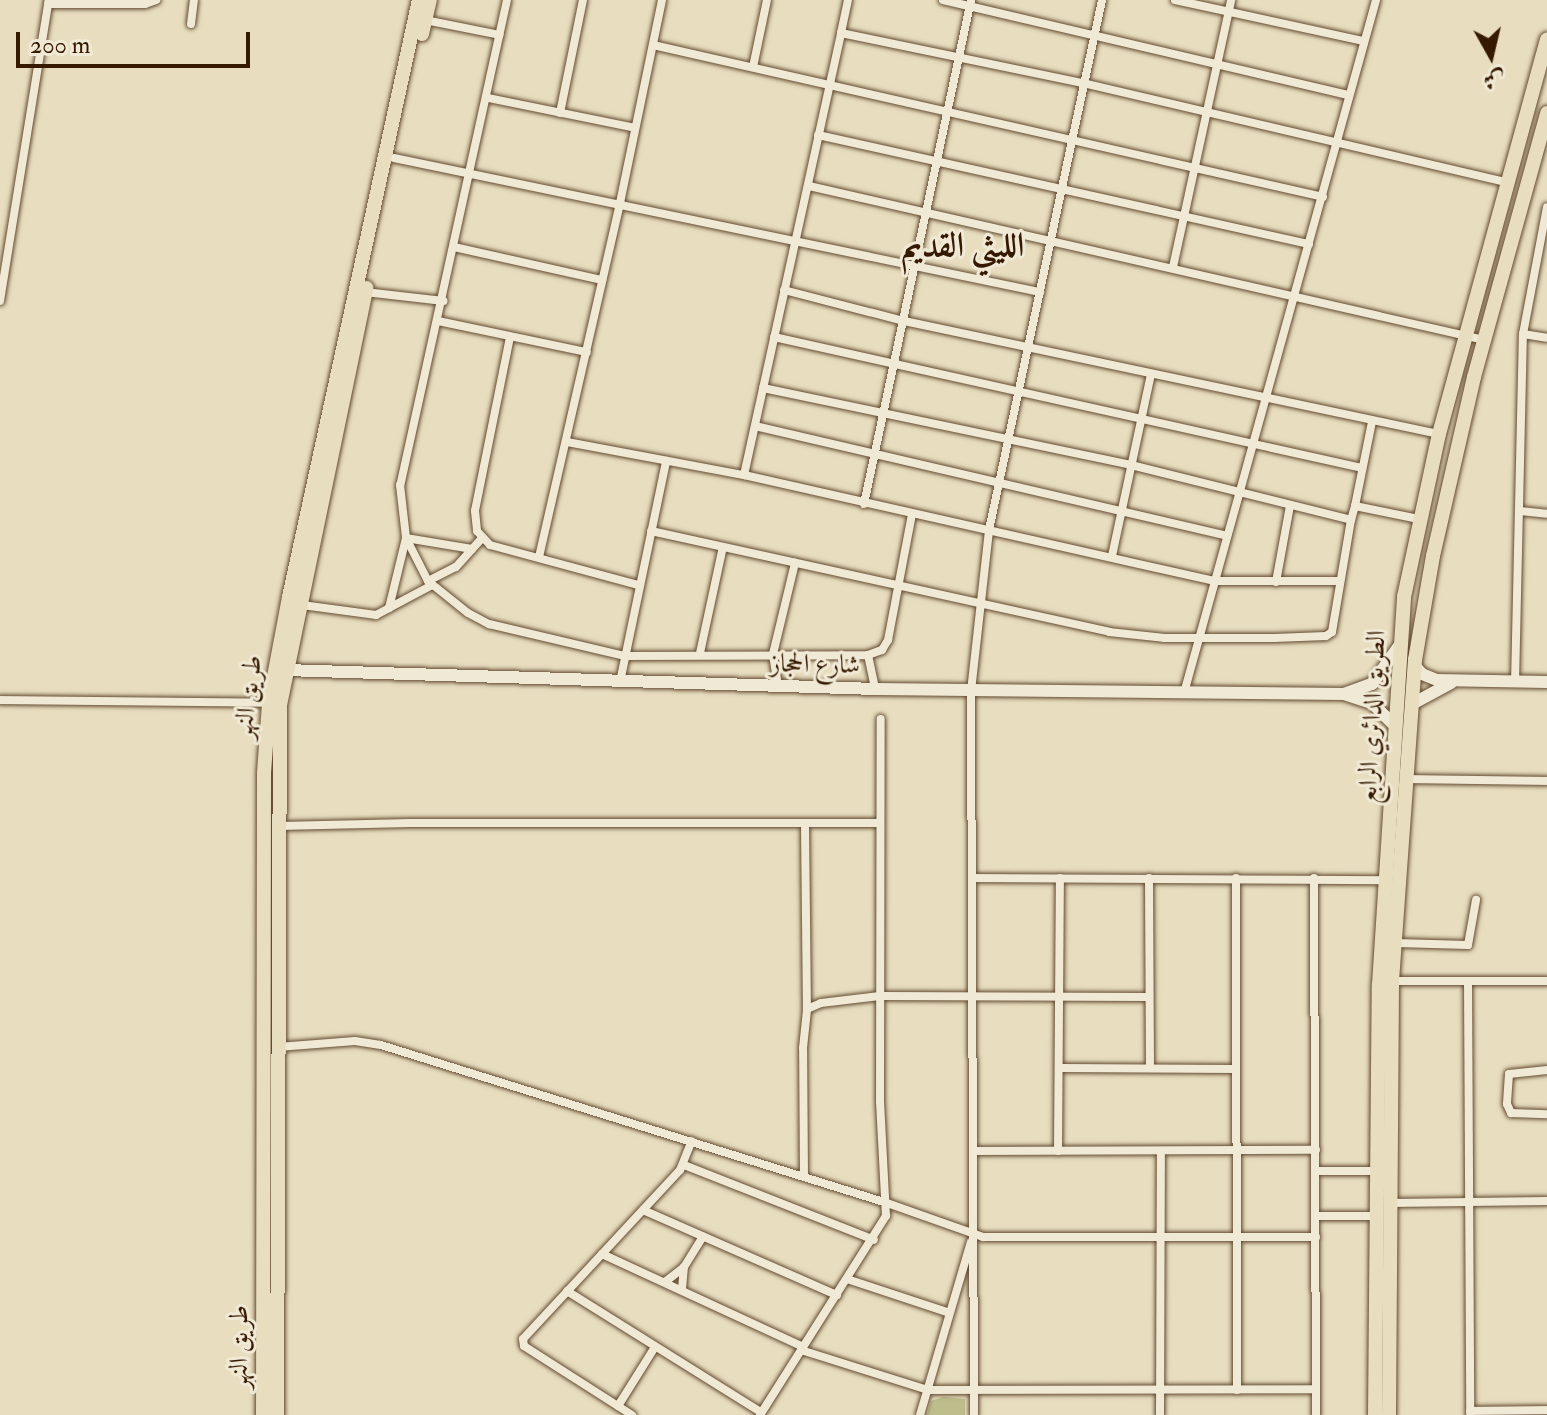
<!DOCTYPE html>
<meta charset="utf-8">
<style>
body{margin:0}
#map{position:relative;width:1547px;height:1415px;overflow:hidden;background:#e8ddbf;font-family:"IM FELL Double Pica",Amiri,serif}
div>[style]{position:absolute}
.green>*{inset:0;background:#bebe8c}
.roads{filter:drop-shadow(0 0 2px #624a30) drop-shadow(0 0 2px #624a30)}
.minor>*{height:8px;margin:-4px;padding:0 4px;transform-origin:4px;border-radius:4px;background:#f0e9d5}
.secondary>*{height:12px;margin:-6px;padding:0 6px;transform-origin:6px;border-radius:6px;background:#f0e9d5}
.primary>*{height:14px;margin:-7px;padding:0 7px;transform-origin:7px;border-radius:7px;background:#e8ddbf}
span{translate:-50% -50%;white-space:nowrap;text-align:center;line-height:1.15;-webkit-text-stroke:6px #f0e9d5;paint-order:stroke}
.street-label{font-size:26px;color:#351900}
.district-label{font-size:34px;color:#351900;font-weight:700}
.north{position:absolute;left:1451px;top:16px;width:80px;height:80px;-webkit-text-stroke:6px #f0e9d5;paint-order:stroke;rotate:172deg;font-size:22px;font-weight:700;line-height:32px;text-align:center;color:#351900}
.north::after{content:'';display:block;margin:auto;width:28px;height:36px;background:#351900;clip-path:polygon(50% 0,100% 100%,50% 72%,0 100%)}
.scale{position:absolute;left:16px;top:32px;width:234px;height:36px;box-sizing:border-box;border:4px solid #351900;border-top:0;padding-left:10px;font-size:24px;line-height:28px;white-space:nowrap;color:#351900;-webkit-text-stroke:6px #f0e9d5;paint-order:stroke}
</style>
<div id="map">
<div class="green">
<i style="clip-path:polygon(943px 1397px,965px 1399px,965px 1415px,927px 1415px,931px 1401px)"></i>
</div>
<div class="roads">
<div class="minor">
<i style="left:507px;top:0;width:497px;rotate:102.4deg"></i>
<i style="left:400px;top:485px;width:53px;rotate:83.5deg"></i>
<i style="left:406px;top:538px;width:48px;rotate:62.9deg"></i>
<i style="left:428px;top:581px;width:51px;rotate:38.7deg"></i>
<i style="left:468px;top:613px;width:24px;rotate:28deg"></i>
<i style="left:489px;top:624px;width:139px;rotate:13.3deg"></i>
<i style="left:624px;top:656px;width:244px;rotate:-0.2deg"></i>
<i style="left:868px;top:655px;width:15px;rotate:-20deg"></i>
<i style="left:882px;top:650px;width:12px;rotate:-59deg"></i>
<i style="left:888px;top:640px;width:128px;rotate:-79.2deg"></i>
<i style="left:848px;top:0;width:34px;rotate:102deg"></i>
<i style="left:841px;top:33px;width:247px;rotate:11.7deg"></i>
<i style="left:1083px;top:83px;width:437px;rotate:13.2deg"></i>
<i style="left:943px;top:0;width:416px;rotate:13.2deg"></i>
<i style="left:1175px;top:0;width:192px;rotate:12.3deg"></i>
<i style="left:48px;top:4px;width:97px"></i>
<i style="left:145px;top:4px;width:12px;rotate:-20deg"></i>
<i style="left:425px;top:20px;width:76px;rotate:11.3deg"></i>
<i style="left:191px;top:24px;width:24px;rotate:-83deg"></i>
<i style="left:653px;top:45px;width:687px;rotate:12.78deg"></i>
<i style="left:753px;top:67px;width:68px;rotate:-78.2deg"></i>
<i style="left:488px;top:98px;width:150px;rotate:11.5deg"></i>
<i style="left:560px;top:113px;width:115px;rotate:-78.5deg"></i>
<i style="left:818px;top:135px;width:503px;rotate:12.52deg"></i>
<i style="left:394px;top:158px;width:660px;rotate:11.72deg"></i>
<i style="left:809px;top:186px;width:692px;rotate:12.85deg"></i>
<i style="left:454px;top:247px;width:152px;rotate:12.6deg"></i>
<i style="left:1173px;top:267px;width:273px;rotate:-77.7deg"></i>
<i style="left:784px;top:290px;width:124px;rotate:14.5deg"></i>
<i style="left:904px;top:321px;width:547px;rotate:11.93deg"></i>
<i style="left:365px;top:292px;width:79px;rotate:6.6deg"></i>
<i style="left:0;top:301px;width:305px;rotate:-80.8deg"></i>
<i style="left:438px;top:321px;width:152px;rotate:11.8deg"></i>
<i style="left:1523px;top:334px;width:24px;rotate:9deg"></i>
<i style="left:510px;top:337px;width:177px;rotate:101.4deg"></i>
<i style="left:475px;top:511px;width:20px;rotate:84deg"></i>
<i style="left:477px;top:531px;width:19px;rotate:47deg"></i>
<i style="left:490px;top:545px;width:153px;rotate:15.1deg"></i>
<i style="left:774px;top:337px;width:602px;rotate:12.56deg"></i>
<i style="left:763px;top:388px;width:376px;rotate:11.8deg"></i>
<i style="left:1131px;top:465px;width:227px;rotate:14deg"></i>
<i style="left:1351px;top:520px;width:15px;rotate:-74deg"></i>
<i style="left:1355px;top:506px;width:65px;rotate:11.5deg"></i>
<i style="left:755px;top:426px;width:484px;rotate:13.1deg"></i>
<i style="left:567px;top:442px;width:180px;rotate:10.6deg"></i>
<i style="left:744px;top:475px;width:483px;rotate:12.7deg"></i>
<i style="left:1215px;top:581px;width:125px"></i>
<i style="left:744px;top:475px;width:453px;rotate:-77.6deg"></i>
<i style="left:864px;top:504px;width:515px;rotate:-78.01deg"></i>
<i style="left:1355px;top:506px;width:86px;rotate:-78.6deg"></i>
<i style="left:1520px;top:511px;width:27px;rotate:6deg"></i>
<i style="left:651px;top:531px;width:469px;rotate:12.4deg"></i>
<i style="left:1109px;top:632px;width:56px;rotate:6.1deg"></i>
<i style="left:1165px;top:638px;width:109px"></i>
<i style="left:1274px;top:638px;width:52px;rotate:-2.2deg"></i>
<i style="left:1326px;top:636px;width:7px;rotate:-34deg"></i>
<i style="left:1332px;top:632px;width:114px;rotate:-80.4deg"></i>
<i style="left:1112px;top:556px;width:186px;rotate:-77.9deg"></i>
<i style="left:539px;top:557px;width:363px;rotate:-77.1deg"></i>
<i style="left:620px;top:203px;width:207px;rotate:-78.3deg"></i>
<i style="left:428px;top:581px;width:31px;rotate:-27deg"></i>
<i style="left:456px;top:567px;width:38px;rotate:-48deg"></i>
<i style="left:1276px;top:582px;width:77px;rotate:-79.6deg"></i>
<i style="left:302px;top:605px;width:75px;rotate:7.7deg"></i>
<i style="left:376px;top:615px;width:15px;rotate:-28deg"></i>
<i style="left:389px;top:608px;width:72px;rotate:-76.3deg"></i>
<i style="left:406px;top:538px;width:67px;rotate:9.5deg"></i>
<i style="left:389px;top:608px;width:49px;rotate:-28.1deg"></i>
<i style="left:700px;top:653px;width:108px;rotate:-77.8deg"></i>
<i style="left:868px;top:655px;width:35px;rotate:78deg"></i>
<i style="left:620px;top:682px;width:226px;rotate:-78.2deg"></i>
<i style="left:1515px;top:683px;width:349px;rotate:-88.7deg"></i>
<i style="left:1523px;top:334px;width:129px;rotate:-79.3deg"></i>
<i style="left:778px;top:686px;width:32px;rotate:-99deg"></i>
<i style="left:773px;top:654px;width:94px;rotate:-76.4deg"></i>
<i style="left:1184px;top:693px;width:719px;rotate:-74.51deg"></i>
<i style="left:0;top:700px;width:269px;rotate:0.6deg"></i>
<i style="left:1407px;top:779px;width:140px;rotate:0.8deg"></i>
<i style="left:805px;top:824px;width:185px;rotate:89.4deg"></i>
<i style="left:279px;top:826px;width:131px;rotate:-1.3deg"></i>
<i style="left:410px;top:823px;width:470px"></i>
<i style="left:972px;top:878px;width:415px;rotate:0.3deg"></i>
<i style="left:1149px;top:878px;width:190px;rotate:89.7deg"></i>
<i style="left:1236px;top:878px;width:512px;rotate:89.89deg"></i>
<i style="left:1314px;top:878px;width:537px;rotate:89.79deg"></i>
<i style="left:1396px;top:943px;width:72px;rotate:1.6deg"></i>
<i style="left:1468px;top:945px;width:46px;rotate:-79.9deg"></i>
<i style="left:1392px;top:981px;width:155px"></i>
<i style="left:1468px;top:981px;width:434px;rotate:89.7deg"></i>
<i style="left:278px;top:1047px;width:77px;rotate:-4.5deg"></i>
<i style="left:355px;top:1041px;width:26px;rotate:9deg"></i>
<i style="left:381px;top:1045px;width:530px;rotate:17.34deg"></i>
<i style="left:887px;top:1203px;width:102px;rotate:19.5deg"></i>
<i style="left:983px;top:1237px;width:333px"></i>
<i style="left:1060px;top:1068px;width:176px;rotate:0.3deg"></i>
<i style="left:1547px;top:1070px;width:38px;rotate:174deg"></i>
<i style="left:1509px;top:1074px;width:30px;rotate:94deg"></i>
<i style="left:1507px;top:1104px;width:10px;rotate:66deg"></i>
<i style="left:1511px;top:1113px;width:36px;rotate:2deg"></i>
<i style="left:973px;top:1151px;width:343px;rotate:-0.2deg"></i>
<i style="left:1058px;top:1151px;width:273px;rotate:-89.6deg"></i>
<i style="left:684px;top:1165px;width:204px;rotate:21.5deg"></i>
<i style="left:1316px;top:1171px;width:61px"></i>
<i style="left:804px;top:1177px;width:129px;rotate:-90.4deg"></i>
<i style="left:803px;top:1048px;width:39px;rotate:-84deg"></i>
<i style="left:807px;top:1009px;width:15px;rotate:-23deg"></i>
<i style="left:821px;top:1003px;width:59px;rotate:-6.8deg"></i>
<i style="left:880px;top:996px;width:269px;rotate:0.2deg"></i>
<i style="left:1390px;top:1203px;width:157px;rotate:-0.7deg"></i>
<i style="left:643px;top:1210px;width:212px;rotate:23.7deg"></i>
<i style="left:1316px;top:1216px;width:61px"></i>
<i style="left:602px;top:1254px;width:221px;rotate:24.8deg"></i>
<i style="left:847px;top:1279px;width:108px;rotate:18.3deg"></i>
<i style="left:665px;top:1282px;width:24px;rotate:-38deg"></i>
<i style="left:684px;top:1267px;width:36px;rotate:-58deg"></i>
<i style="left:682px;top:1289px;width:22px;rotate:-85deg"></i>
<i style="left:567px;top:1291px;width:229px;rotate:32deg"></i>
<i style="left:801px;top:1350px;width:133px;rotate:17.5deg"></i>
<i style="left:928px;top:1390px;width:388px;rotate:-0.1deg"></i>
<i style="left:618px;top:1406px;width:70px;rotate:-57.9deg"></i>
<i style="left:1470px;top:1411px;width:77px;rotate:-0.7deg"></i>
<i style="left:632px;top:1415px;width:128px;rotate:-147.4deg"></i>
<i style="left:524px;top:1346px;width:7px;rotate:-98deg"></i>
<i style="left:523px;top:1339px;width:231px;rotate:-47.1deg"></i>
<i style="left:680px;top:1170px;width:31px;rotate:-68deg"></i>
<i style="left:760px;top:1415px;width:236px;rotate:-57.7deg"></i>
<i style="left:886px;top:1216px;width:114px;rotate:-93deg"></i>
<i style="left:880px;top:1102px;width:383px;rotate:-89.9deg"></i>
<i style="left:920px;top:1415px;width:180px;rotate:-73.6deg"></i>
<i style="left:974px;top:1415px;width:724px;rotate:-90.24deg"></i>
<i style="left:971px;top:691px;width:162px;rotate:-83.6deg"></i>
<i style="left:989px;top:530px;width:542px;rotate:-77.96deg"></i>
<i style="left:1160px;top:1415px;width:264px;rotate:-89.8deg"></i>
</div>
<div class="secondary">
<i style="left:1414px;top:665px;width:12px;rotate:48deg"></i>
<i style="left:1422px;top:674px;width:16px;rotate:22deg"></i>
<i style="left:1437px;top:680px;width:110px;rotate:1deg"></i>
<i style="left:285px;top:670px;width:590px;rotate:1.84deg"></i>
<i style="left:875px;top:689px;width:469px;rotate:0.6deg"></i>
<i style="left:1344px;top:694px;width:29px;rotate:18deg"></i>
<i style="left:1372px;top:703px;width:33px;rotate:45deg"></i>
<i style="left:1344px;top:694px;width:30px;rotate:-20deg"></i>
<i style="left:1372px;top:684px;width:47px;rotate:-54.6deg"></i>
<i style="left:1414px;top:703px;width:42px;rotate:-28.4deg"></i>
</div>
<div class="primary">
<i style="left:422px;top:34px;width:35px;rotate:-77deg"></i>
<i style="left:263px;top:1415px;width:642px;rotate:-89.91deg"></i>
<i style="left:264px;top:773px;width:70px;rotate:-85.9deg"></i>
<i style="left:269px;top:703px;width:108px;rotate:-79.3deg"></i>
<i style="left:289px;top:597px;width:611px;rotate:-77.72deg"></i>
<i style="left:277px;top:1415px;width:710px;rotate:-89.76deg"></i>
<i style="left:280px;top:705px;width:426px;rotate:-78.3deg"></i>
<i style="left:1375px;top:1415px;width:430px;rotate:-89.5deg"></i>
<i style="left:1379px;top:985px;width:389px;rotate:-86.3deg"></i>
<i style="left:1404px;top:597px;width:167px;rotate:-77.9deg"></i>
<i style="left:1439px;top:434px;width:409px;rotate:-74.7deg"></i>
<i style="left:1389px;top:1415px;width:434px;rotate:-89.6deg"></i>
<i style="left:1392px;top:981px;width:322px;rotate:-85.9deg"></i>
<i style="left:1415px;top:660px;width:106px;rotate:-80.2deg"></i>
<i style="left:1433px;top:556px;width:184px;rotate:-77.1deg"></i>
<i style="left:1474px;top:377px;width:274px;rotate:-74.5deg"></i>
</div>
</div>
<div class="street-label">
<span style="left:815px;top:665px;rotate:1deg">شارع الحجاز</span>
<span style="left:249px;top:697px;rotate:-83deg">طريق النهر</span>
<span style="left:1373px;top:717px;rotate:-87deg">الطريق الدائري الرابع</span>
<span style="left:240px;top:1347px;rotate:-90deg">طريق النهر</span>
</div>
<div class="district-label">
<span style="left:963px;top:246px">الليثي القديم</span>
</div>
<div class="north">ش</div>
<div class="scale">200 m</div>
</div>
